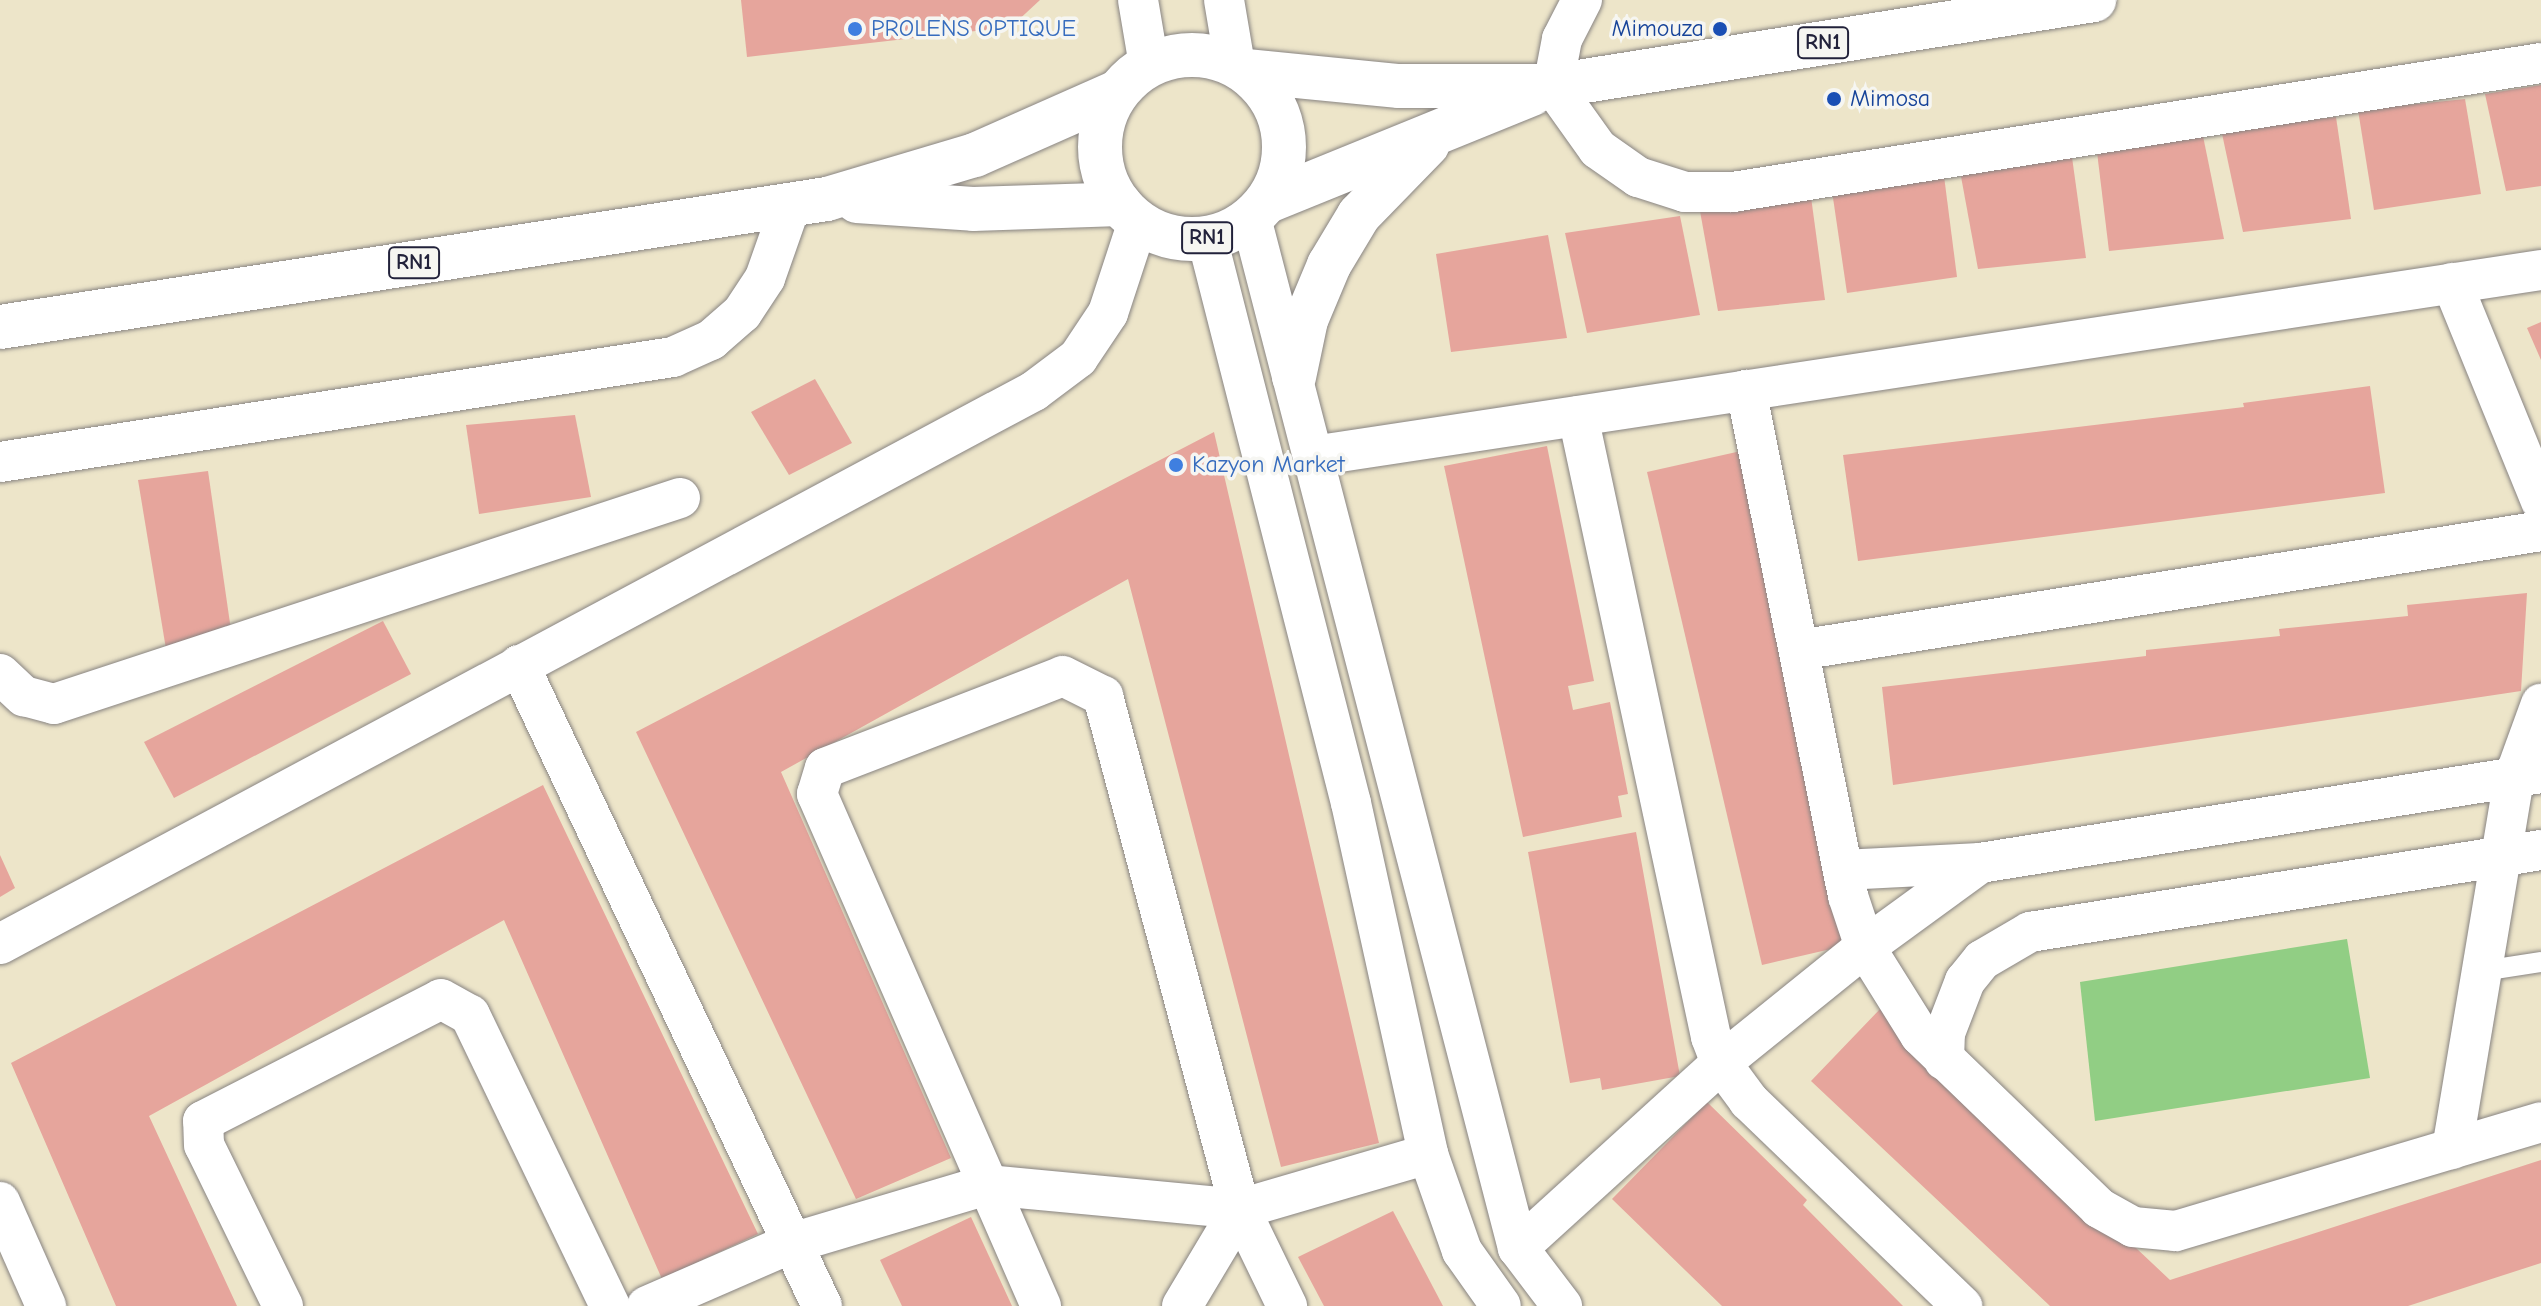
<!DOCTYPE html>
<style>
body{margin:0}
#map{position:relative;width:2541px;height:1306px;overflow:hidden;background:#ede5c9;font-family:"Comic Neue",sans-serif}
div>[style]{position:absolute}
.green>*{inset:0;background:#91ce84}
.building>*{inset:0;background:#e6a59c}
.roads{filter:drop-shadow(0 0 2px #888482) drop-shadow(0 0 2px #888482)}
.service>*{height:20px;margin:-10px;padding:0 10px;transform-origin:10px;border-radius:10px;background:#fff}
.minor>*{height:40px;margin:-20px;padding:0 20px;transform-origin:20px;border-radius:20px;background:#fff}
.primary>*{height:44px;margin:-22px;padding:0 22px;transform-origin:22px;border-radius:22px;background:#fff}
.primary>.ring{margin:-22px;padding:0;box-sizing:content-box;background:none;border:44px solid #fff;border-radius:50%}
.dots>*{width:22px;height:22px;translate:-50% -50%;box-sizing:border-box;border:4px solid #f6f6f2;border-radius:50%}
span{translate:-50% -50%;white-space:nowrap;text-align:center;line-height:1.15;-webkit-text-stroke:7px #f6f6f2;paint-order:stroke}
.shield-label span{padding:2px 6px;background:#f6f6f2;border:2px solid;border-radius:6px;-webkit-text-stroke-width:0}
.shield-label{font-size:22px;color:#22223b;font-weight:700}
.shop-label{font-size:24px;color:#366cbe}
.left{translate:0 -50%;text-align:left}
.transit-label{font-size:24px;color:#164399}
.right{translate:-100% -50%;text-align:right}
</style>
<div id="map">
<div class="green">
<i style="clip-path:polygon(2347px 939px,2370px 1078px,2095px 1121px,2080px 982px)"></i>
</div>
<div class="building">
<i style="clip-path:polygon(741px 0,1040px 0,1011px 27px,747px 57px)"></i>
<i style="clip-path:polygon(2541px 85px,2541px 186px,2506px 191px,2485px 94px)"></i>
<i style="clip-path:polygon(2465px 99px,2481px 194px,2374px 210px,2358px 110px)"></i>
<i style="clip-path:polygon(2336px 117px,2351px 219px,2243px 232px,2221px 129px)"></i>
<i style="clip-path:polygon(2203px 136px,2224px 239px,2109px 251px,2097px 152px)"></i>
<i style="clip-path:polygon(2071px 150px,2086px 258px,1978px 269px,1960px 171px)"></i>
<i style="clip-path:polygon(1944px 176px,1957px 277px,1847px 293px,1832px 191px)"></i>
<i style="clip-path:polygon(1811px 197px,1825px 300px,1718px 311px,1700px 211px)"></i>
<i style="clip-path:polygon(1680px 216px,1700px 315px,1587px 333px,1565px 233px)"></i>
<i style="clip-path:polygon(1548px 235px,1567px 338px,1451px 352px,1436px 254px)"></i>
<i style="clip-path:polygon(2541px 322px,2541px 360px,2527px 328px)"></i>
<i style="clip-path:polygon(815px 379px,852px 443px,789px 475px,751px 412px)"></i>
<i style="clip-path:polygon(2370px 386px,2385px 493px,1858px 561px,1843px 455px,2244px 407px,2243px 403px)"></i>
<i style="clip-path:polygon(575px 415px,591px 497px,479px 514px,466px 425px)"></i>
<i style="clip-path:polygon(1214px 432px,1379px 1143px,1281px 1167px,1128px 579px,781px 772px,951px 1158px,856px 1199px,636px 732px)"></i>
<i style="clip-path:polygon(1547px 446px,1594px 681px,1568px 686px,1573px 710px,1610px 702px,1628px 794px,1618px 796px,1622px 817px,1523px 837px,1444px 466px)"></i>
<i style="clip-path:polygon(1741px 451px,1857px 943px,1762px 965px,1647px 472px)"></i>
<i style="clip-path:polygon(208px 471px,232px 637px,166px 649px,138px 480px)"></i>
<i style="clip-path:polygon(2527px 593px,2521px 691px,1893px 785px,1882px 687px,2146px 656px,2146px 650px,2280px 636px,2279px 629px,2408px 616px,2407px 605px)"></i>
<i style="clip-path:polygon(383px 621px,411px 674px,174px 798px,144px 742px)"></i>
<i style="clip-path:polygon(543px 785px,758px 1234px,662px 1279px,504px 920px,149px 1116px,237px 1306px,116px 1306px,11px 1063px)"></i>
<i style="clip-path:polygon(1636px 832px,1680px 1076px,1602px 1090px,1600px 1078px,1570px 1083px,1528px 852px)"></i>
<i style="clip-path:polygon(0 855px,15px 888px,0 897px)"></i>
<i style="clip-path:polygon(1881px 1008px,2170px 1280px,2541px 1160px,2541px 1263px,2408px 1306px,2050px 1306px,1811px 1081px)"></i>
<i style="clip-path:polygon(1707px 1102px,1807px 1200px,1803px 1205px,1903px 1306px,1722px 1306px,1612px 1199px)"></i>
<i style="clip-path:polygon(1393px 1211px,1443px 1306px,1324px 1306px,1298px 1257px)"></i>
<i style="clip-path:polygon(971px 1217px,1012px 1306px,902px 1306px,880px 1260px)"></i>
</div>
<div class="roads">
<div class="service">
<i style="left:2482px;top:971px;width:60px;rotate:-8.7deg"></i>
</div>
<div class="minor">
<i style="left:1138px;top:0;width:66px;rotate:80.4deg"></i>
<i style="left:1224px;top:0;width:66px;rotate:80.4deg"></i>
<i style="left:1582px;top:0;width:44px;rotate:117.1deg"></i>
<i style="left:1562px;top:39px;width:48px;rotate:100.8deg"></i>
<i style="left:1553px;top:86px;width:77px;rotate:54.5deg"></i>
<i style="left:1598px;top:149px;width:49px;rotate:35deg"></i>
<i style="left:1638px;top:177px;width:49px;rotate:17.7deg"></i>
<i style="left:1685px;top:192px;width:48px"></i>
<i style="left:1733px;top:192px;width:818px;rotate:-9.07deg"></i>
<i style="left:1251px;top:218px;width:1064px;rotate:75.47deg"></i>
<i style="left:1518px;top:1248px;width:73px;rotate:52.8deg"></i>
<i style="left:1207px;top:238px;width:583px;rotate:75.7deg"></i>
<i style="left:1351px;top:803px;width:359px;rotate:77.6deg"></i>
<i style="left:1428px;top:1154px;width:103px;rotate:70.7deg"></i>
<i style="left:1462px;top:1251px;width:67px;rotate:54.7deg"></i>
<i style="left:2452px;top:283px;width:235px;rotate:67.8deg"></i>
<i style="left:1746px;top:390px;width:516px;rotate:78.6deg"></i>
<i style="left:1848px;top:896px;width:54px;rotate:71.6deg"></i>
<i style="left:1865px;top:947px;width:104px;rotate:58deg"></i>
<i style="left:1920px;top:1035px;width:249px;rotate:44deg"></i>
<i style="left:2099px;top:1208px;width:39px;rotate:29deg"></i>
<i style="left:2133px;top:1227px;width:43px;rotate:5.3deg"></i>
<i style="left:2176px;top:1231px;width:381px;rotate:-16.6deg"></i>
<i style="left:1578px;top:416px;width:635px;rotate:77.91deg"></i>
<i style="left:1711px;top:1037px;width:28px;rotate:69deg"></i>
<i style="left:1721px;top:1063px;width:47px;rotate:53.6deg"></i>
<i style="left:1749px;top:1101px;width:296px;rotate:43.9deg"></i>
<i style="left:1313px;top:456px;width:1242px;rotate:-8.61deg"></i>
<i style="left:0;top:462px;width:681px;rotate:-8.87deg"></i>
<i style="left:673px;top:357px;width:42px;rotate:-24.1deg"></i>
<i style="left:711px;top:340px;width:41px;rotate:-41.1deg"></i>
<i style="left:742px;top:313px;width:42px;rotate:-56.7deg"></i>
<i style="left:765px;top:278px;width:78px;rotate:-70.6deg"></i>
<i style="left:1799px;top:650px;width:751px;rotate:-9.11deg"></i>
<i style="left:519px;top:665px;width:709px;rotate:64.7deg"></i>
<i style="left:0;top:674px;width:33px;rotate:43deg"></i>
<i style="left:24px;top:696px;width:31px;rotate:15deg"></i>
<i style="left:54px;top:704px;width:659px;rotate:-18.22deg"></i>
<i style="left:1843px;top:870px;width:137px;rotate:-2.9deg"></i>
<i style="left:0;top:944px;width:1173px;rotate:-28.14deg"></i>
<i style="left:1034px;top:391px;width:55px;rotate:-36.9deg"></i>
<i style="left:1078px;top:358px;width:54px;rotate:-56.3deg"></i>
<i style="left:1108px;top:313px;width:96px;rotate:-71.8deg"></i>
<i style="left:1944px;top:1060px;width:27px;rotate:-88deg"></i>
<i style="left:1945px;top:1033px;width:56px;rotate:-69deg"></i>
<i style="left:1965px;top:981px;width:27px;rotate:-51deg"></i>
<i style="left:1982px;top:960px;width:56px;rotate:-30.3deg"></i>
<i style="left:2030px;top:932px;width:518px;rotate:-9.12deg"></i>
<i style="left:2452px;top:1149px;width:376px;rotate:-80.5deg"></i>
<i style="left:2514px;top:778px;width:79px;rotate:-70deg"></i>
<i style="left:0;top:1202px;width:114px;rotate:66.1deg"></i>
<i style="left:1518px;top:1248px;width:275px;rotate:-42.3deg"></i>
<i style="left:1721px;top:1063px;width:185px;rotate:-38.9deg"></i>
<i style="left:1865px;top:947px;width:142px;rotate:-36.1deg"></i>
<i style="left:1980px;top:863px;width:568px;rotate:-9.11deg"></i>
<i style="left:283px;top:1306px;width:179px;rotate:-116.1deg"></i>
<i style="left:204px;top:1145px;width:24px;rotate:-92deg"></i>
<i style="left:203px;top:1121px;width:267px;rotate:-27.1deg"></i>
<i style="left:441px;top:999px;width:33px;rotate:29deg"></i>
<i style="left:470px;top:1015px;width:323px;rotate:64.3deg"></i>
<i style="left:647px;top:1306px;width:158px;rotate:-23.5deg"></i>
<i style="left:792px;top:1243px;width:203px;rotate:-16.6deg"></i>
<i style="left:987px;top:1185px;width:254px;rotate:5.4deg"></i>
<i style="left:1240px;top:1209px;width:196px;rotate:-16.3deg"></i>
<i style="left:1041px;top:1306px;width:559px;rotate:-113.63deg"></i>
<i style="left:817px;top:794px;width:27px;rotate:-73deg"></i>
<i style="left:825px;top:768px;width:255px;rotate:-21.1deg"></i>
<i style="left:1063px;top:676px;width:45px;rotate:26.6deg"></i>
<i style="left:1103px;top:696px;width:531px;rotate:75.05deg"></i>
<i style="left:1240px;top:1209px;width:108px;rotate:64.1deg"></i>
<i style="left:1182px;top:1306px;width:113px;rotate:-59.1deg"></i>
</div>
<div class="primary">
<i class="ring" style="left:1100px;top:55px;width:140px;height:140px"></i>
<i style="left:1246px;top:71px;width:154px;rotate:5.6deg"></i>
<i style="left:1399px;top:86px;width:154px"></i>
<i style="left:1553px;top:86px;width:548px;rotate:-9.03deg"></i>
<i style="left:857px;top:201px;width:116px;rotate:3.9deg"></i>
<i style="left:973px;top:209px;width:147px;rotate:-1.9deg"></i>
<i style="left:1268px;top:201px;width:285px;rotate:-22.1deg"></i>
<i style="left:0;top:327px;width:837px;rotate:-8.8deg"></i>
<i style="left:827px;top:199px;width:154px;rotate:-16.6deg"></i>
<i style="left:975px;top:155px;width:155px;rotate:-23.9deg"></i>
<i style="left:1294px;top:377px;width:58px;rotate:-78.1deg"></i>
<i style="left:1306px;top:320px;width:60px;rotate:-67.3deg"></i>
<i style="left:1329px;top:265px;width:58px;rotate:-59deg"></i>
<i style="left:1359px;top:215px;width:98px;rotate:-45.8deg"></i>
</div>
</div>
<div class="dots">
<i style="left:855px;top:29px;background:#3f7fe0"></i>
<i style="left:1720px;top:29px;background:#1a4fb4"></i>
<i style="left:1834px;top:99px;background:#1a4fb4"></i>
<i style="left:1176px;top:465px;background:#3f7fe0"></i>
</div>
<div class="shield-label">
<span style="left:1823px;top:43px">RN1</span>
<span style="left:1207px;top:238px">RN1</span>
<span style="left:414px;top:263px">RN1</span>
</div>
<div class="shop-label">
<span class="left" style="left:871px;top:29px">PROLENS OPTIQUE</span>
<span class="left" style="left:1192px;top:465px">Kazyon Market</span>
</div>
<div class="transit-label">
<span class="right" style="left:1704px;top:29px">Mimouza</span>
<span class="left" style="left:1850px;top:99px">Mimosa</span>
</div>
</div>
